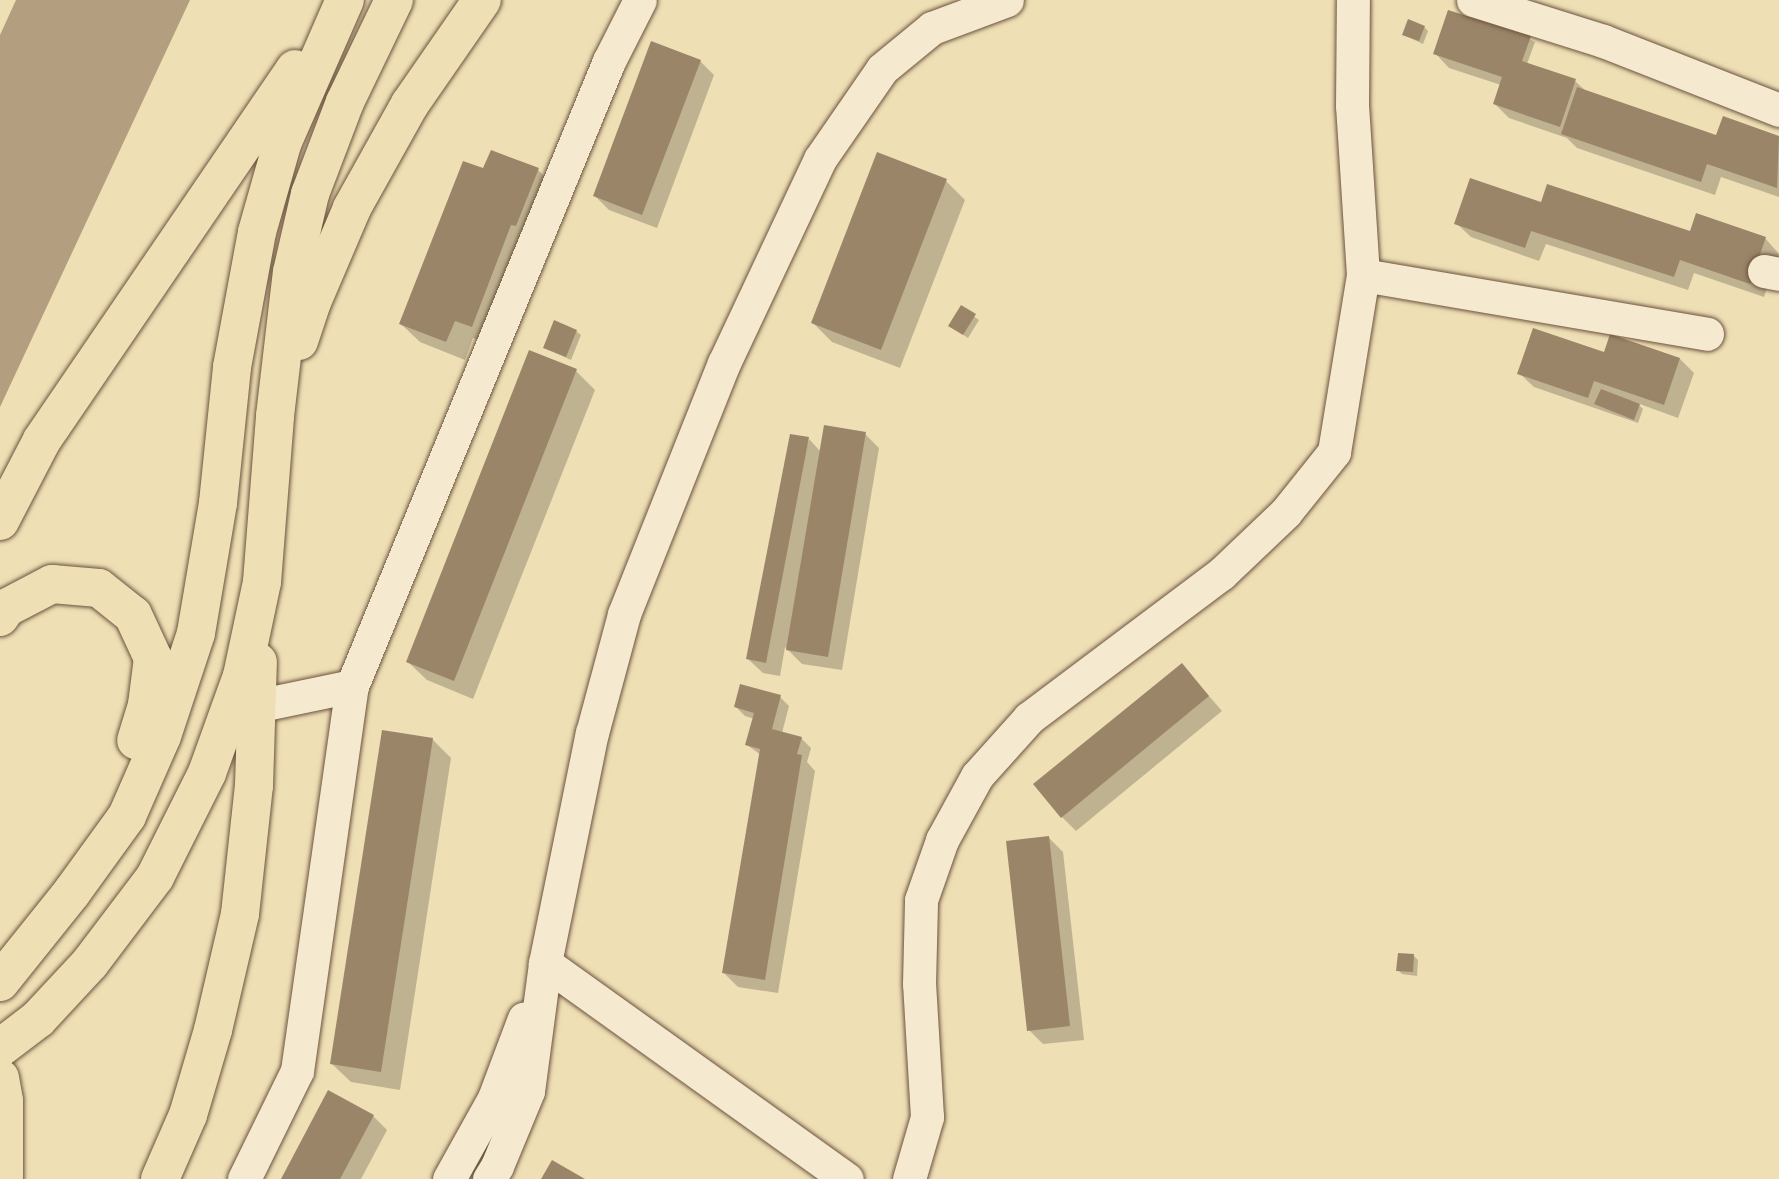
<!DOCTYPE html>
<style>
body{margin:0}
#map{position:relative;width:1779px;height:1179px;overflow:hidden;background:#efdfb5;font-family:"Libre Caslon Text",serif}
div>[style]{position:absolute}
.water>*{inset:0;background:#b39f7f}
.shadow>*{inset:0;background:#0003}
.building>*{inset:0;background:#9b8569}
.roads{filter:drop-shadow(0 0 2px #6b533e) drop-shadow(0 0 2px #6b533e)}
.minor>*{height:33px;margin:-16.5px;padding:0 16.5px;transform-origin:16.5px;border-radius:16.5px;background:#f5eacf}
.trunk>*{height:38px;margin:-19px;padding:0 19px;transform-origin:19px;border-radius:19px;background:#efdfb5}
span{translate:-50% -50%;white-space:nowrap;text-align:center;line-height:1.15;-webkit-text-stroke:5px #f5eacf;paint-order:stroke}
</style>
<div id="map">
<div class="water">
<i style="clip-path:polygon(16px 0,190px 0,0 407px,0 35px)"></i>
</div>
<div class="shadow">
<i style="clip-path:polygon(1424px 27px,1428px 31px,1423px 44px,1404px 35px)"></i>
<i style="clip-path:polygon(1521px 35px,1535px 42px,1527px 64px,1575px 81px,1588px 93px,1717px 137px,1724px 119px,1779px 138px,1779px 197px,1721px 177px,1715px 195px,1577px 148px,1567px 138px,1509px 118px,1495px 104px,1501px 85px,1449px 68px,1435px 53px)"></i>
<i style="clip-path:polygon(700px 61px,714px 75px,657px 228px,609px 210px,595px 196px)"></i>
<i style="clip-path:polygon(538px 170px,556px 188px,490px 344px,473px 338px,465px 360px,420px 342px,401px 324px,484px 171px)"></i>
<i style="clip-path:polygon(946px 181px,965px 200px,900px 368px,832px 342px,813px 323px)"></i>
<i style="clip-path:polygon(1456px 223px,1765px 238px,1779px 254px,1764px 297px,1694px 273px,1688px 290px,1546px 244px,1539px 261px,1471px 237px)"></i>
<i style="clip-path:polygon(962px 308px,979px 320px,968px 338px,950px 326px)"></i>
<i style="clip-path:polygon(576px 331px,581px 335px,571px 360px,545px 348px)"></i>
<i style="clip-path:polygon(1605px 354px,1680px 359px,1694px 373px,1678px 418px,1637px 403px,1643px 409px,1638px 423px,1534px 387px,1519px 373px)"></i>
<i style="clip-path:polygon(576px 371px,595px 390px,473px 699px,427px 680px,408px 662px)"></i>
<i style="clip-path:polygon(865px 434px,879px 448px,842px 670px,802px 664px,785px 647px,780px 676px,763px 673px,748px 659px,809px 439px,821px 452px)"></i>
<i style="clip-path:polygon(1182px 665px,1222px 711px,1076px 831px,1062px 817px)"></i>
<i style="clip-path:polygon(780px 697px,789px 706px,782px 733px,801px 738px,811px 748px,807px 762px,815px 771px,778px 993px,738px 987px,724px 973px,761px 755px,747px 745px,755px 719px,745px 716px,736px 707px)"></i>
<i style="clip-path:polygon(432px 739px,451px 758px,400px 1090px,351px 1082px,332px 1064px)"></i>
<i style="clip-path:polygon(1049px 838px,1063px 852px,1084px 1040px,1043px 1044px,1029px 1030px)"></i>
<i style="clip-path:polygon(1414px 956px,1418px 960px,1417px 976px,1402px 974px,1398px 970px)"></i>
<i style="clip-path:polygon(373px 1116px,387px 1130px,361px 1179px,283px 1179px)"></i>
</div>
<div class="building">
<i style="clip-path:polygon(1448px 10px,1531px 36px,1522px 61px,1576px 79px,1560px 127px,1493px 104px,1502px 77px,1433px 54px)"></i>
<i style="clip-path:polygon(1408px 19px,1425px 26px,1419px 41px,1402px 35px)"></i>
<i style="clip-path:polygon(651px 41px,701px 60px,642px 215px,593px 196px)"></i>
<i style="clip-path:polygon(1577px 87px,1716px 135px,1723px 116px,1779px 136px,1777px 188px,1707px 164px,1701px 182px,1561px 134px)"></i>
<i style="clip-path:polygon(491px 150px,539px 168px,516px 226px,511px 225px,472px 327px,455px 321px,446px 342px,399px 324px,463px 161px,483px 168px)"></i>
<i style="clip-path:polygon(877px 152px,947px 179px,881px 350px,811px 323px)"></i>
<i style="clip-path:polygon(1470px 178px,1541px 202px,1547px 184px,1690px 231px,1696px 213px,1766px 237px,1750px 284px,1680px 260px,1674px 277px,1531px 231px,1525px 248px,1454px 224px)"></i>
<i style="clip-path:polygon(961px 305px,976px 314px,963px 335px,948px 326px)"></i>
<i style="clip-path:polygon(554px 320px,577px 330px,566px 357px,543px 348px)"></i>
<i style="clip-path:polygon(1533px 328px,1604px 352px,1610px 334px,1680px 358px,1664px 405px,1594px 381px,1588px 398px,1517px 374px)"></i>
<i style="clip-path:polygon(529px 350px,577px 369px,454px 681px,406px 662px)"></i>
<i style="clip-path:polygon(1601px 389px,1640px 404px,1634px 420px,1594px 404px)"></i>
<i style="clip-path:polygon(824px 425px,866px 432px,828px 657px,786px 650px)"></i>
<i style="clip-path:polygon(790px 434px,809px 437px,766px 663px,746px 659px)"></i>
<i style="clip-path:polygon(1182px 663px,1209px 696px,1061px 818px,1033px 784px)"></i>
<i style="clip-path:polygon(740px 684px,781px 695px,772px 729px,802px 737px,797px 754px,802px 755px,765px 980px,722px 973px,760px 749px,745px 745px,754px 713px,734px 707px)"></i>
<i style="clip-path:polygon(382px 730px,433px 738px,381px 1072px,330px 1064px)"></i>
<i style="clip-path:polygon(1049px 836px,1070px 1026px,1027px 1031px,1006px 841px)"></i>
<i style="clip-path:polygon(1398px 953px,1414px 954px,1413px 972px,1396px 971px)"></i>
<i style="clip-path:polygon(328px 1090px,374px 1115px,340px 1179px,281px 1179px)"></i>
<i style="clip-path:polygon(552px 1160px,585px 1179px,541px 1179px)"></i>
</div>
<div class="roads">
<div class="minor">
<i style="left:1473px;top:0;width:136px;rotate:17.5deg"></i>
<i style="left:1603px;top:41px;width:189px;rotate:21.4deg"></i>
<i style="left:1764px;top:271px;width:15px;rotate:11deg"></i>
<i style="left:1363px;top:275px;width:349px;rotate:9.7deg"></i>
<i style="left:256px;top:706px;width:98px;rotate:-11.8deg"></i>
<i style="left:545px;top:963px;width:371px;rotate:35.6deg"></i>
<i style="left:244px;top:1179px;width:120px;rotate:-63.9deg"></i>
<i style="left:297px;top:1071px;width:389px;rotate:-81.9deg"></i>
<i style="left:352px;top:686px;width:676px;rotate:-67.65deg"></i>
<i style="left:609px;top:61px;width:68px;rotate:-63.1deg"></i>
<i style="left:449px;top:1179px;width:93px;rotate:-60.9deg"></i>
<i style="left:494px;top:1098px;width:85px;rotate:-69.4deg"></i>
<i style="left:489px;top:1179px;width:15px;rotate:-58deg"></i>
<i style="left:497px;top:1166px;width:81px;rotate:-67.5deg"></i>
<i style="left:528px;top:1091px;width:129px;rotate:-82.4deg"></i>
<i style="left:545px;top:963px;width:235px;rotate:-78.5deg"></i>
<i style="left:592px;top:733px;width:123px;rotate:-74.9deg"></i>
<i style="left:624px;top:614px;width:270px;rotate:-68.3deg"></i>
<i style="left:724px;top:363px;width:225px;rotate:-64.8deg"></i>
<i style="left:820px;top:159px;width:109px;rotate:-55.4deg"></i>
<i style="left:882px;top:69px;width:65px;rotate:-39.4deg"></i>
<i style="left:932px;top:28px;width:80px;rotate:-20.5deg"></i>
<i style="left:909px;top:1179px;width:65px;rotate:-73.8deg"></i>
<i style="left:927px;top:1117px;width:133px;rotate:-93.4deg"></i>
<i style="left:919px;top:984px;width:84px;rotate:-88.6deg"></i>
<i style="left:921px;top:900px;width:64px;rotate:-70.7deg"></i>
<i style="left:942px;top:840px;width:73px;rotate:-61.3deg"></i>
<i style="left:977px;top:776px;width:78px;rotate:-48.1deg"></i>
<i style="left:1029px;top:718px;width:240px;rotate:-36.9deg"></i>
<i style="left:1221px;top:574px;width:90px;rotate:-43.6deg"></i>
<i style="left:1286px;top:512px;width:77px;rotate:-51.3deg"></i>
<i style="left:1334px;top:452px;width:179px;rotate:-80.7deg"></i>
<i style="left:1363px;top:275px;width:169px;rotate:-93.7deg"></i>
<i style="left:1352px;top:106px;width:106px;rotate:-89.5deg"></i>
</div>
<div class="trunk">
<i style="left:299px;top:341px;width:41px;rotate:-71.6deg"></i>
<i style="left:312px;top:302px;width:102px;rotate:-66.9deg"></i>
<i style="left:352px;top:208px;width:119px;rotate:-60.9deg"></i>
<i style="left:410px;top:104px;width:126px;rotate:-55.3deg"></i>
<i style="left:0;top:521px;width:91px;rotate:-62.6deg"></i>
<i style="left:42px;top:440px;width:449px;rotate:-55.7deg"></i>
<i style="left:0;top:617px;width:11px;rotate:-56deg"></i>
<i style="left:6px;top:608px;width:52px;rotate:-27.6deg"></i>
<i style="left:52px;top:584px;width:47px;rotate:4.9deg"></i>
<i style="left:99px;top:588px;width:43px;rotate:38.5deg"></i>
<i style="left:133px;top:615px;width:47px;rotate:65.1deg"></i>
<i style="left:153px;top:658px;width:47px;rotate:97.3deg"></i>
<i style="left:147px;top:705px;width:37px;rotate:107deg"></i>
<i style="left:0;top:982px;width:115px;rotate:-51.3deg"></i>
<i style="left:72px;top:892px;width:94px;rotate:-54.1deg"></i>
<i style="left:127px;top:816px;width:87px;rotate:-66.4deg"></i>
<i style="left:162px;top:736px;width:108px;rotate:-71.7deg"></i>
<i style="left:196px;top:633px;width:132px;rotate:-80.4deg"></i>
<i style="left:218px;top:503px;width:137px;rotate:-84.1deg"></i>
<i style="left:232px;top:367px;width:137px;rotate:-79.5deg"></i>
<i style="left:257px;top:232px;width:91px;rotate:-74.1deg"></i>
<i style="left:282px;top:144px;width:157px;rotate:-66.4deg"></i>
<i style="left:0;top:1048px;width:48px;rotate:-37.3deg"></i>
<i style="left:38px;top:1019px;width:76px;rotate:-47.1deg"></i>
<i style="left:90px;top:963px;width:108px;rotate:-52.9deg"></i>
<i style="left:155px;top:877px;width:116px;rotate:-63.4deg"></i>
<i style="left:207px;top:773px;width:103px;rotate:-70.2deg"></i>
<i style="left:242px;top:676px;width:96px;rotate:-78deg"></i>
<i style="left:262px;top:582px;width:167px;rotate:-85.5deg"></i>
<i style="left:275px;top:416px;width:145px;rotate:-83.3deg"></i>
<i style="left:292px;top:272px;width:80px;rotate:-77deg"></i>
<i style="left:310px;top:194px;width:98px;rotate:-69.2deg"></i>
<i style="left:345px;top:102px;width:113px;rotate:-64.3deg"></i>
<i style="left:0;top:1078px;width:23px;rotate:80deg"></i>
<i style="left:4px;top:1101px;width:78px;rotate:90deg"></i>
<i style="left:160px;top:1179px;width:70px;rotate:-66.4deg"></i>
<i style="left:188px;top:1115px;width:89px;rotate:-73.6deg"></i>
<i style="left:213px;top:1030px;width:119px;rotate:-76.9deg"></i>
<i style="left:240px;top:914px;width:129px;rotate:-83.8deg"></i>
<i style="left:254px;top:786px;width:124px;rotate:-88.2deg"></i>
</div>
</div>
</div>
